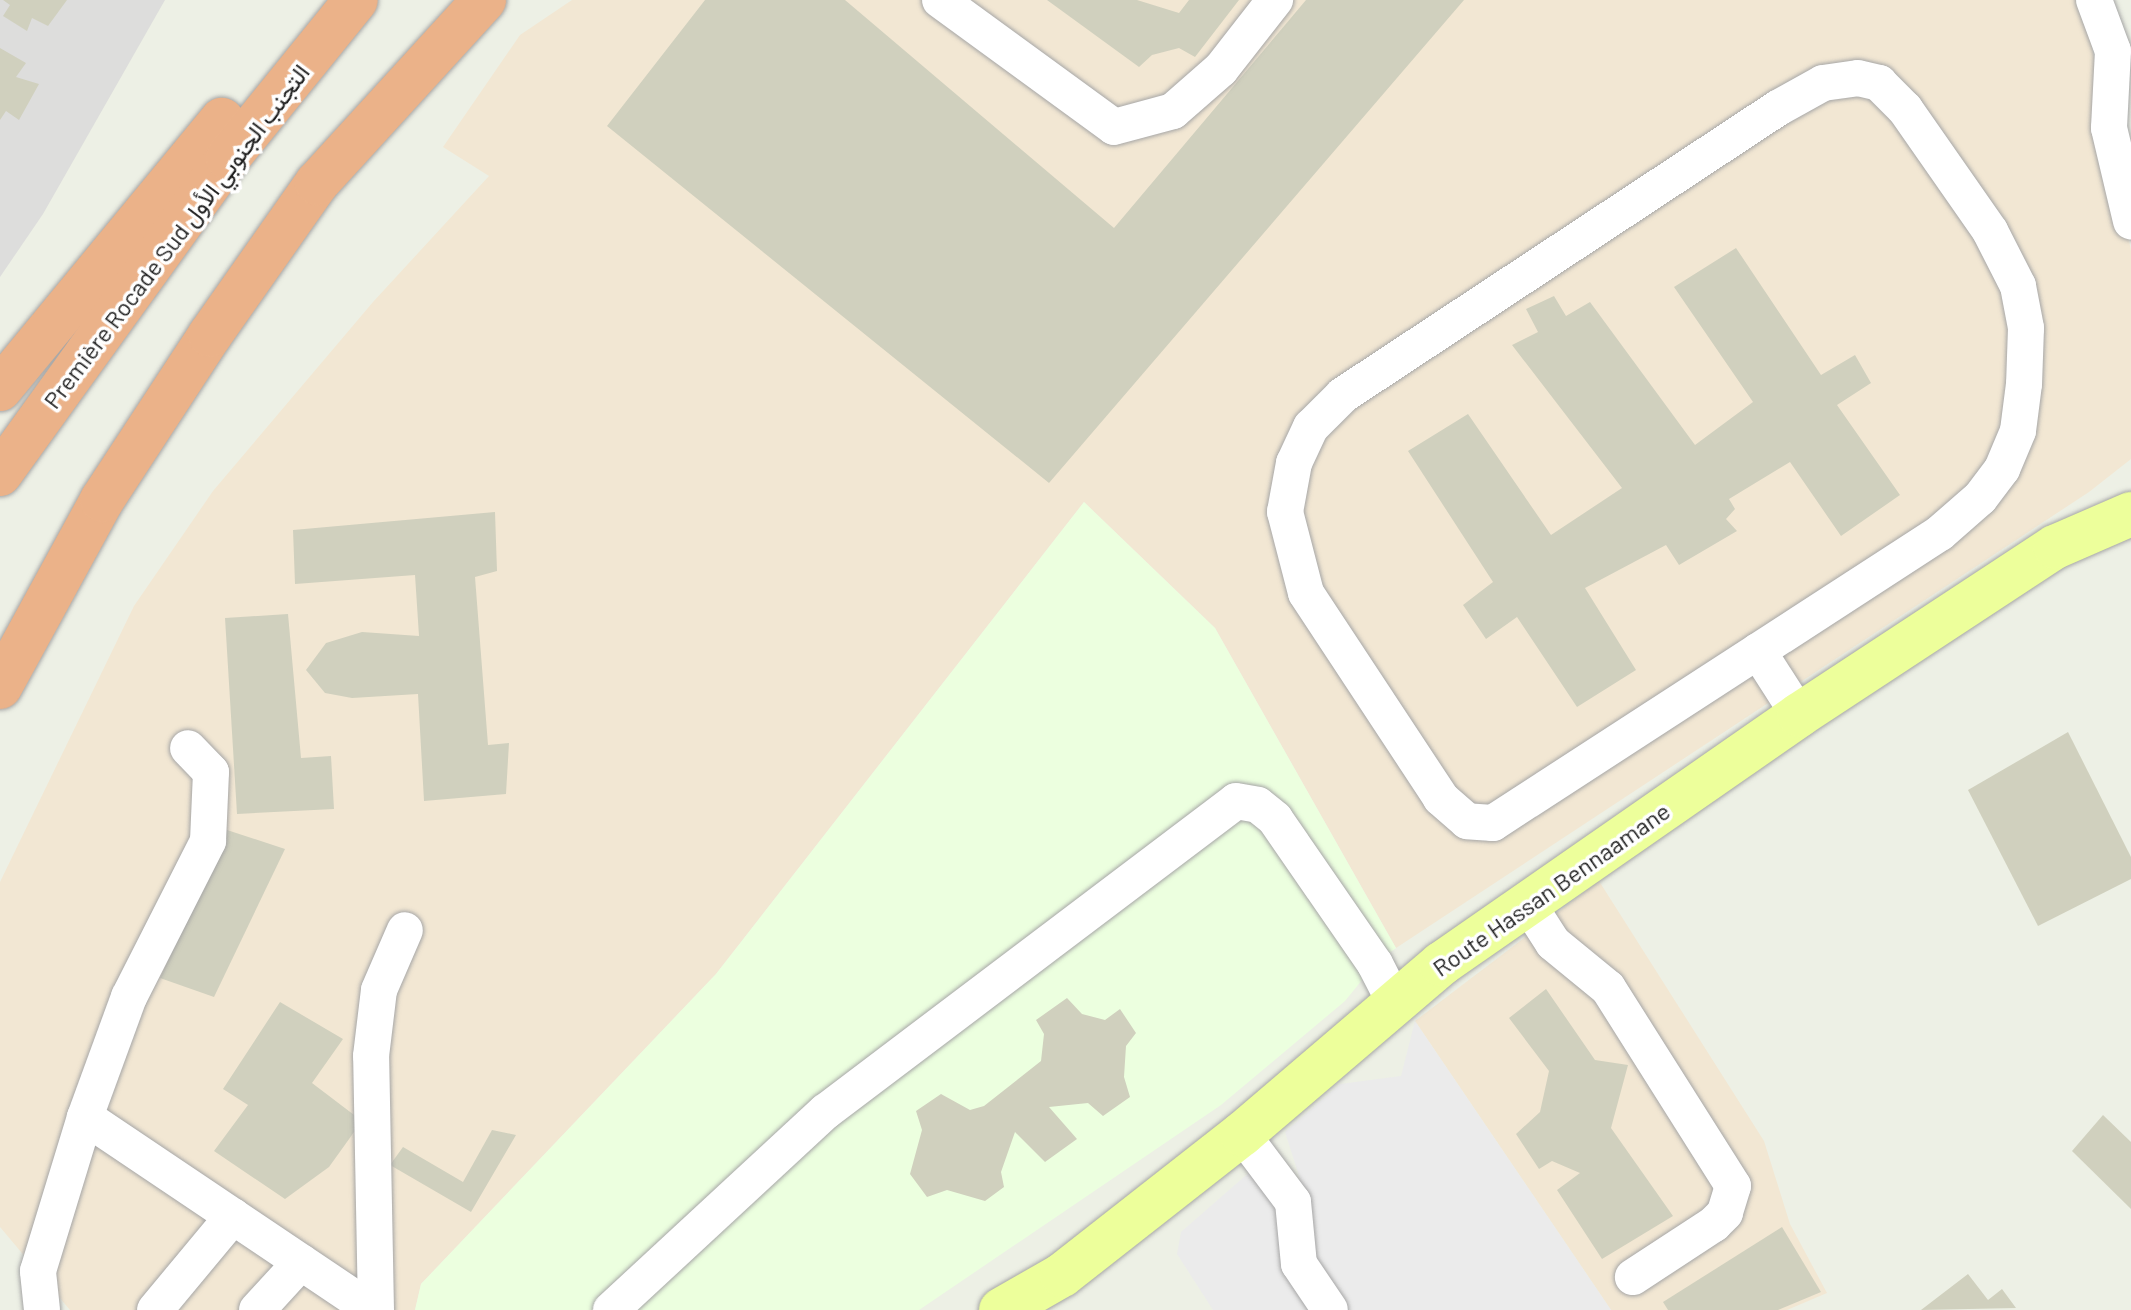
<!DOCTYPE html>
<meta charset="utf-8">
<style>
body{margin:0}
#map{position:relative;width:2131px;height:1310px;overflow:hidden;background:#edf0e5;font-family:Barlow,Vazirmatn,sans-serif}
div>[style]{position:absolute}
.residential>*{inset:0;background:#dddddc}
.commercial>*{inset:0;background:#f2e7d3}
.education>*{inset:0;background:#ecffdf}
.parking>*{inset:0;background:#ebebeb}
.building>*{inset:0;background:#d0d0be}
.roads{filter:drop-shadow(0 0 2px #a6a6a6) drop-shadow(0 0 2px #a6a6a6)}
.minor>*{height:36px;margin:-18px;padding:0 18px;transform-origin:18px;border-radius:18px;background:#fff}
.major>*{height:44px;margin:-22px;padding:0 22px;transform-origin:22px;border-radius:22px;background:#edff9b}
.highway>*{height:44px;margin:-22px;padding:0 22px;transform-origin:22px;border-radius:22px;background:#ebb289}
span{translate:-50% -50%;white-space:nowrap;text-align:center;line-height:1.15;-webkit-text-stroke:7px #fff;paint-order:stroke}
.street-label{font-size:24px;color:#1f1f1f}
</style>
<div id="map">
<div class="residential">
<i style="clip-path:polygon(0 0,165px 0,43px 214px,0 277px)"></i>
</div>
<div class="commercial">
<i style="clip-path:polygon(572px 0,2083px 0,2131px 251px,2131px 459px,2089px 492px,1396px 948px,1215px 628px,1084px 502px,716px 974px,421px 1284px,415px 1310px,70px 1310px,0 1227px,0 882px,134px 606px,213px 491px,373px 302px,489px 176px,443px 147px,520px 35px)"></i>
<i style="clip-path:polygon(1599px 881px,1764px 1141px,1790px 1224px,1827px 1293px,1787px 1310px,1611px 1310px,1415px 1021px)"></i>
</div>
<div class="education">
<i style="clip-path:polygon(1084px 502px,1215px 628px,1396px 948px,1375px 964px,1345px 1001px,1221px 1105px,919px 1310px,415px 1310px,421px 1284px,716px 974px)"></i>
</div>
<div class="parking">
<i style="clip-path:polygon(1415px 1021px,1611px 1310px,1213px 1310px,1177px 1254px,1181px 1232px,1252px 1170px,1282px 1192px,1300px 1179px,1285px 1132px,1340px 1084px,1401px 1076px)"></i>
</div>
<div class="building">
<i style="clip-path:polygon(3px 0,67px 0,48px 26px,32px 18px,27px 31px,3px 16px,10px 5px)"></i>
<i style="clip-path:polygon(705px 0,845px 0,1114px 228px,1306px 0,1464px 0,1049px 483px,607px 126px)"></i>
<i style="clip-path:polygon(1047px 0,1137px 0,1179px 13px,1189px 0,1239px 0,1195px 57px,1179px 48px,1152px 55px,1139px 67px)"></i>
<i style="clip-path:polygon(0 48px,26px 63px,16px 77px,39px 84px,19px 120px,6px 111px,0 120px)"></i>
<i style="clip-path:polygon(1736px 248px,1821px 375px,1855px 355px,1871px 383px,1837px 405px,1900px 495px,1841px 536px,1790px 462px,1729px 499px,1735px 509px,1726px 519px,1737px 531px,1679px 565px,1666px 545px,1585px 588px,1636px 670px,1577px 707px,1517px 617px,1486px 639px,1463px 605px,1493px 582px,1408px 451px,1468px 414px,1551px 535px,1622px 488px,1512px 345px,1538px 332px,1526px 309px,1554px 296px,1566px 316px,1590px 302px,1695px 445px,1753px 402px,1674px 287px)"></i>
<i style="clip-path:polygon(495px 512px,497px 571px,475px 577px,488px 745px,509px 743px,506px 794px,424px 801px,418px 694px,352px 698px,325px 693px,306px 670px,326px 643px,362px 632px,419px 636px,415px 575px,295px 584px,293px 530px)"></i>
<i style="clip-path:polygon(288px 614px,301px 758px,331px 756px,334px 809px,237px 814px,225px 618px)"></i>
<i style="clip-path:polygon(2068px 732px,2131px 857px,2131px 879px,2038px 926px,1968px 790px)"></i>
<i style="clip-path:polygon(227px 830px,285px 849px,214px 997px,160px 978px)"></i>
<i style="clip-path:polygon(1546px 989px,1595px 1060px,1628px 1065px,1611px 1128px,1673px 1216px,1602px 1259px,1557px 1190px,1580px 1173px,1552px 1161px,1539px 1169px,1516px 1134px,1540px 1112px,1549px 1071px,1509px 1018px)"></i>
<i style="clip-path:polygon(1067px 998px,1082px 1014px,1105px 1020px,1120px 1009px,1136px 1033px,1126px 1046px,1124px 1077px,1130px 1097px,1103px 1116px,1088px 1103px,1049px 1107px,1077px 1139px,1045px 1162px,1015px 1132px,1001px 1172px,1004px 1187px,985px 1201px,947px 1190px,927px 1197px,910px 1174px,922px 1130px,916px 1111px,941px 1094px,970px 1110px,984px 1106px,1041px 1061px,1044px 1034px,1036px 1020px)"></i>
<i style="clip-path:polygon(280px 1002px,343px 1039px,312px 1083px,362px 1121px,329px 1167px,285px 1199px,214px 1151px,248px 1105px,223px 1089px)"></i>
<i style="clip-path:polygon(2103px 1115px,2131px 1142px,2131px 1209px,2072px 1151px)"></i>
<i style="clip-path:polygon(492px 1130px,516px 1135px,471px 1212px,390px 1165px,403px 1147px,463px 1182px)"></i>
<i style="clip-path:polygon(1782px 1227px,1821px 1292px,1778px 1310px,1668px 1310px,1663px 1302px)"></i>
<i style="clip-path:polygon(1968px 1274px,1988px 1300px,2002px 1289px,2016px 1308px,1921px 1310px)"></i>
</div>
<div class="roads">
<div class="minor">
<i style="left:940px;top:0;width:215px;rotate:36.1deg"></i>
<i style="left:1114px;top:127px;width:61px;rotate:-15.2deg"></i>
<i style="left:1173px;top:111px;width:64px;rotate:-41.2deg"></i>
<i style="left:1221px;top:69px;width:88px;rotate:-52deg"></i>
<i style="left:2094px;top:0;width:54px;rotate:69.6deg"></i>
<i style="left:2113px;top:51px;width:77px;rotate:93deg"></i>
<i style="left:2109px;top:128px;width:96px;rotate:76.7deg"></i>
<i style="left:1858px;top:78px;width:22px;rotate:13deg"></i>
<i style="left:1879px;top:83px;width:37px;rotate:45deg"></i>
<i style="left:1905px;top:109px;width:149px;rotate:55.1deg"></i>
<i style="left:1990px;top:231px;width:62px;rotate:63deg"></i>
<i style="left:2018px;top:286px;width:43px;rotate:79.2deg"></i>
<i style="left:2026px;top:328px;width:56px;rotate:92deg"></i>
<i style="left:2024px;top:384px;width:47px;rotate:97.3deg"></i>
<i style="left:2018px;top:431px;width:41px;rotate:112.8deg"></i>
<i style="left:2002px;top:469px;width:36px;rotate:127deg"></i>
<i style="left:1980px;top:498px;width:53px;rotate:138.8deg"></i>
<i style="left:1940px;top:533px;width:533px;rotate:147.03deg"></i>
<i style="left:1493px;top:823px;width:26px;rotate:-176deg"></i>
<i style="left:1467px;top:821px;width:35px;rotate:-139deg"></i>
<i style="left:1441px;top:798px;width:245px;rotate:-123.4deg"></i>
<i style="left:1306px;top:593px;width:84px;rotate:-104.5deg"></i>
<i style="left:1285px;top:512px;width:50px;rotate:-79.6deg"></i>
<i style="left:1294px;top:463px;width:40px;rotate:-65deg"></i>
<i style="left:1311px;top:427px;width:45px;rotate:-45deg"></i>
<i style="left:1343px;top:395px;width:521px;rotate:-33.42deg"></i>
<i style="left:1778px;top:108px;width:51px;rotate:-29.1deg"></i>
<i style="left:1823px;top:83px;width:35px;rotate:-8deg"></i>
<i style="left:1758px;top:651px;width:76px;rotate:57.4deg"></i>
<i style="left:1528px;top:904px;width:46px;rotate:57.3deg"></i>
<i style="left:1553px;top:943px;width:71px;rotate:39.3deg"></i>
<i style="left:1608px;top:988px;width:234px;rotate:57.7deg"></i>
<i style="left:1733px;top:1186px;width:28px;rotate:107deg"></i>
<i style="left:1725px;top:1213px;width:16px;rotate:135deg"></i>
<i style="left:1714px;top:1224px;width:97px;rotate:146.8deg"></i>
<i style="left:85px;top:1117px;width:346px;rotate:33.9deg"></i>
<i style="left:1242px;top:1134px;width:85px;rotate:53.1deg"></i>
<i style="left:1293px;top:1202px;width:62px;rotate:84.5deg"></i>
<i style="left:1299px;top:1264px;width:55px;rotate:56deg"></i>
<i style="left:42px;top:1310px;width:39px;rotate:-96deg"></i>
<i style="left:38px;top:1271px;width:161px;rotate:-73deg"></i>
<i style="left:85px;top:1117px;width:128px;rotate:-69.9deg"></i>
<i style="left:129px;top:997px;width:175px;rotate:-63.1deg"></i>
<i style="left:208px;top:841px;width:69px;rotate:-87.5deg"></i>
<i style="left:211px;top:772px;width:33px;rotate:-134deg"></i>
<i style="left:155px;top:1310px;width:122px;rotate:-50.3deg"></i>
<i style="left:257px;top:1310px;width:65px;rotate:-47.5deg"></i>
<i style="left:376px;top:1310px;width:254px;rotate:-91.1deg"></i>
<i style="left:371px;top:1056px;width:66px;rotate:-83.1deg"></i>
<i style="left:379px;top:990px;width:65px;rotate:-66.6deg"></i>
<i style="left:611px;top:1310px;width:292px;rotate:-42.8deg"></i>
<i style="left:825px;top:1112px;width:515px;rotate:-37.11deg"></i>
<i style="left:1236px;top:801px;width:22px;rotate:10deg"></i>
<i style="left:1258px;top:805px;width:22px;rotate:39deg"></i>
<i style="left:1275px;top:819px;width:176px;rotate:55.4deg"></i>
<i style="left:1375px;top:964px;width:44px;rotate:62.9deg"></i>
</div>
<div class="major">
<i style="left:1001px;top:1310px;width:70px;rotate:-29.8deg"></i>
<i style="left:1062px;top:1275px;width:229px;rotate:-38.1deg"></i>
<i style="left:1242px;top:1134px;width:262px;rotate:-40.5deg"></i>
<i style="left:1441px;top:964px;width:436px;rotate:-34.8deg"></i>
<i style="left:1799px;top:715px;width:306px;rotate:-33.3deg"></i>
<i style="left:2055px;top:547px;width:83px;rotate:-23.5deg"></i>
</div>
<div class="highway">
<i style="left:0;top:389px;width:349px;rotate:-50.5deg"></i>
<i style="left:0;top:474px;width:390px;rotate:-54.2deg"></i>
<i style="left:228px;top:158px;width:203px;rotate:-51deg"></i>
<i style="left:0;top:687px;width:213px;rotate:-61.4deg"></i>
<i style="left:102px;top:500px;width:197px;rotate:-56.8deg"></i>
<i style="left:210px;top:335px;width:186px;rotate:-54.9deg"></i>
<i style="left:317px;top:183px;width:248px;rotate:-47.6deg"></i>
</div>
</div>
<div class="street-label">
<span style="left:176px;top:236px;rotate:-53deg">Première Rocade Sud التجنب الجنوبي الأول</span>
<span style="left:1551px;top:889px;rotate:-35deg">Route Hassan Bennaamane</span>
</div>
</div>
